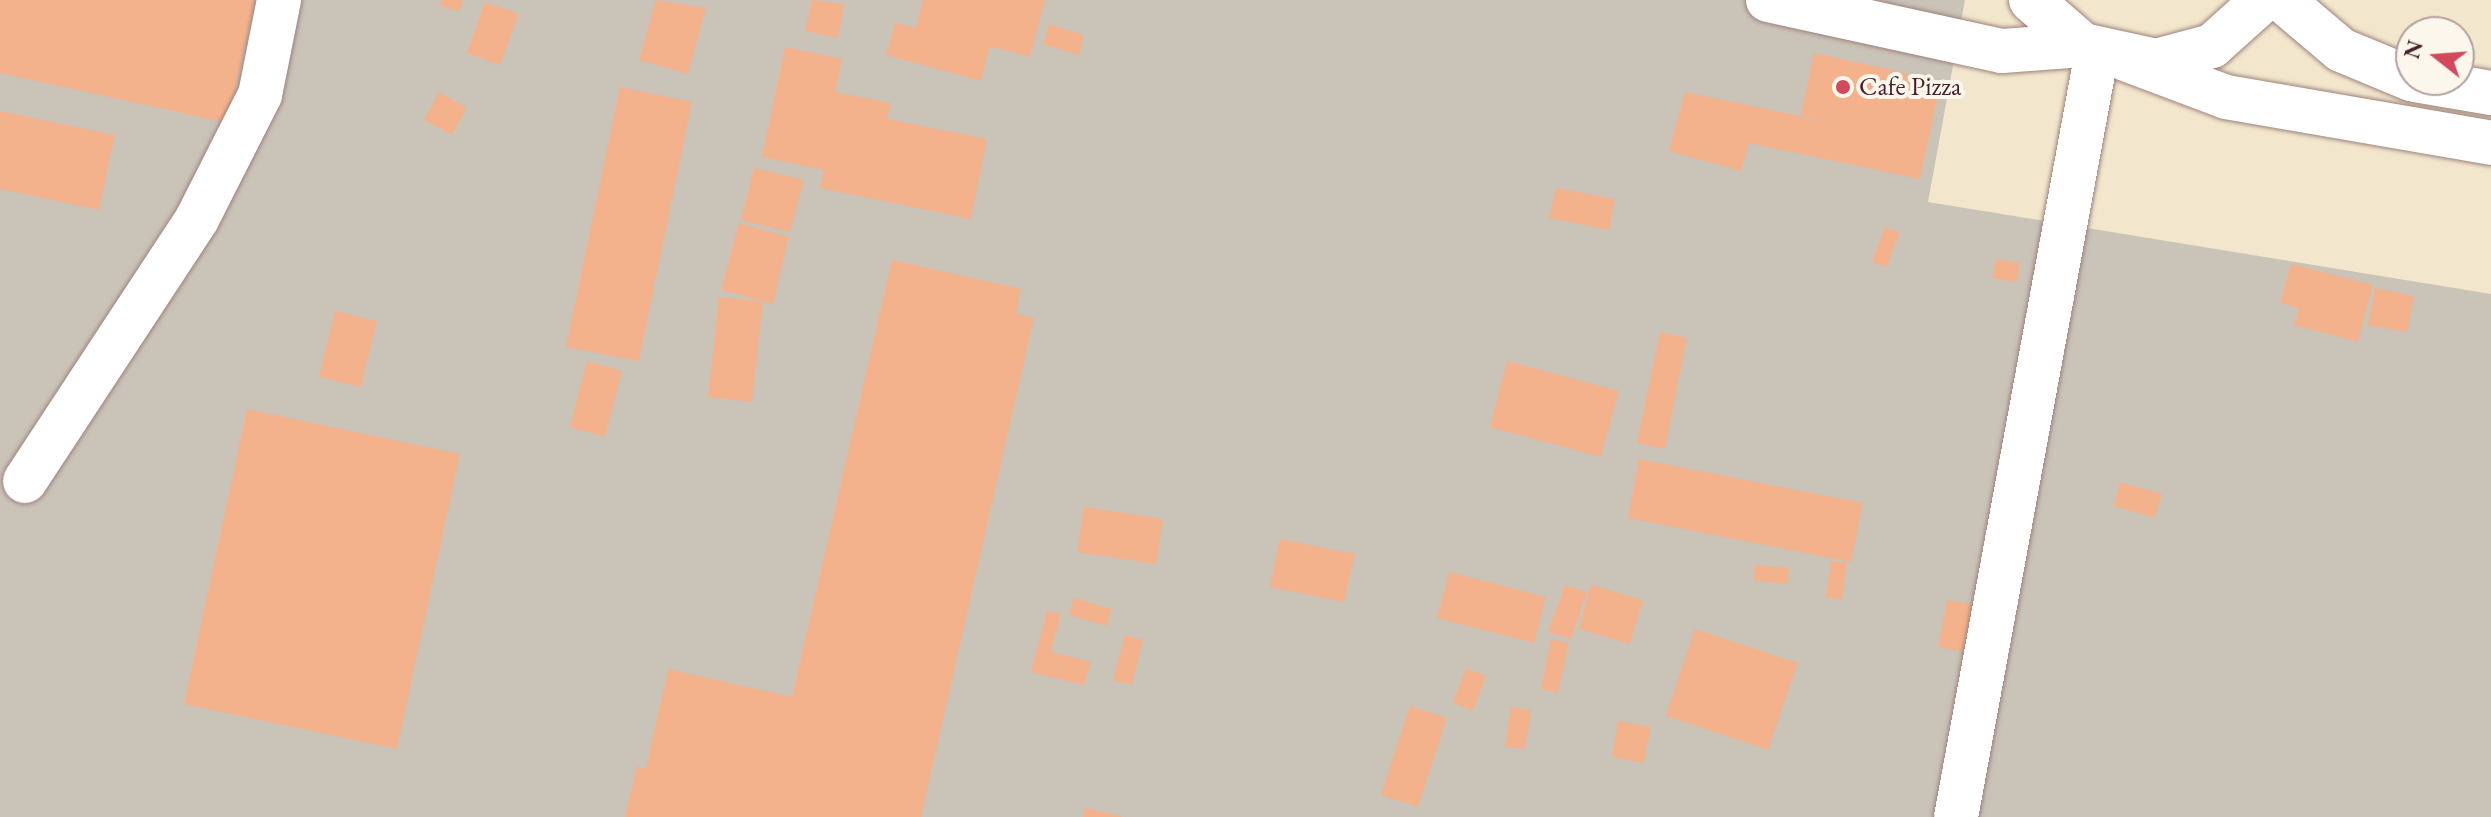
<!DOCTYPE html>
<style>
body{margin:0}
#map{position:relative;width:2491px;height:817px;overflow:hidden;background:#f2e6cc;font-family:"EB Garamond",serif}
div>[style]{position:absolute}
.industrial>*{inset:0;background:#cac3b8}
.building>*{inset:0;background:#f4b28c}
.roads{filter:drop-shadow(0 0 2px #9e827c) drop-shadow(0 0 2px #9e827c)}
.minor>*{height:44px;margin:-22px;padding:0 22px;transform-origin:22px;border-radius:22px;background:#fff}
.highway>*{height:44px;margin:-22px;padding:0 22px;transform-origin:22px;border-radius:22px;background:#fff}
.dots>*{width:22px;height:22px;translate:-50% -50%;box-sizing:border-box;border:4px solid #fbf7ec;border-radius:50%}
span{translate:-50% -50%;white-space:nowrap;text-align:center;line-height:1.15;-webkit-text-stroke:8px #fbf7ec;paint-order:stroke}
.poi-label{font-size:26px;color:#4a1f2b}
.left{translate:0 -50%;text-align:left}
.north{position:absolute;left:2395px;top:16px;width:80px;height:80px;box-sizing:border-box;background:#fbf7ec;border:2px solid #b4a19f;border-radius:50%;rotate:287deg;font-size:22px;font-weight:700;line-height:32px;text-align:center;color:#4a1f2b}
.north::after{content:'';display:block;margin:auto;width:28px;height:36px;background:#d1495b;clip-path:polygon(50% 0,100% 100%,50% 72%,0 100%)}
</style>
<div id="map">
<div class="industrial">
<i style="clip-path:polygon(0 0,1965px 0,1928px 202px,2491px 294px,2491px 817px,0 817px)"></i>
</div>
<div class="building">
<i style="clip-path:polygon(0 0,255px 0,228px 123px,0 73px)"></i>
<i style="clip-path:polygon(441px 0,463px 0,460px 11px,440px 6px)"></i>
<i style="clip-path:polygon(656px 0,706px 8px,688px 74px,639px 60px)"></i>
<i style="clip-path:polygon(812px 0,844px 4px,838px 38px,805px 31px)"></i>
<i style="clip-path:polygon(923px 0,1045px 0,1030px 57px,990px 46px,981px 81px,886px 55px,895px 23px,916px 28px)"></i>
<i style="clip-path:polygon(485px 2px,519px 14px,500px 65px,467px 53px)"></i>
<i style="clip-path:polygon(1049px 24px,1084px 35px,1079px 55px,1043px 44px)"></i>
<i style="clip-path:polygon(785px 47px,842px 59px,835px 92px,891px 103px,887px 119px,987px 139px,971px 219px,820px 188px,824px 170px,762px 157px)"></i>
<i style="clip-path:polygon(1814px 53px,1941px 81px,1920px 179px,1749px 143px,1741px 171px,1669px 151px,1685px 92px,1844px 125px,1801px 115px)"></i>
<i style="clip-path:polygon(620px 87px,692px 102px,639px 361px,566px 347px)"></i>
<i style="clip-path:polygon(439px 92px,467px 108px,452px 135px,424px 120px)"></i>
<i style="clip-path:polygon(0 111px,115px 135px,99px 210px,0 189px)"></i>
<i style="clip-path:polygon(754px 168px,804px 180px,790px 232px,741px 220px)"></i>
<i style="clip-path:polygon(1556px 188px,1615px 199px,1609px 230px,1549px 218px)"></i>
<i style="clip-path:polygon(739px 223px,789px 237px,773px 304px,721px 290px)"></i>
<i style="clip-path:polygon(1885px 227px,1900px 232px,1887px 267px,1872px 262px)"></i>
<i style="clip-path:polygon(1996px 259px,2020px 263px,2017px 282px,1992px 278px)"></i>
<i style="clip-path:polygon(892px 260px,1021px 289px,1016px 314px,1034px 318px,921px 817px,625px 817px,637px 766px,646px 769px,668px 669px,792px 697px)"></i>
<i style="clip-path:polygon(2291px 264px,2373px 285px,2358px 342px,2294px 325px,2299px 308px,2280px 303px)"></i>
<i style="clip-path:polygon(2375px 288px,2414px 296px,2407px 332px,2368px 325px)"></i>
<i style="clip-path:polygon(719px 297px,763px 302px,752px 402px,708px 397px)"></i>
<i style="clip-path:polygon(335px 311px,377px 321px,361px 387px,319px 377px)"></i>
<i style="clip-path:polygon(1660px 332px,1687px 338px,1665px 449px,1637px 443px)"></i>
<i style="clip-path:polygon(587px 361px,622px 371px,605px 437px,570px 427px)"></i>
<i style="clip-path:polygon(1507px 361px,1619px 391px,1601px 457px,1490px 427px)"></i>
<i style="clip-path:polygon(247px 409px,460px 454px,397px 749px,184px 704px)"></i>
<i style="clip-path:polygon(1639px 459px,1863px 503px,1851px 562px,1628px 518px)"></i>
<i style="clip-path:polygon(2120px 482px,2162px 494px,2155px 518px,2114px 506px)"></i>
<i style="clip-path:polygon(1084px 507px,1163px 519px,1156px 564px,1077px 552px)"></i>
<i style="clip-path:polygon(1280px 539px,1355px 554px,1344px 602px,1270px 587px)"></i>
<i style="clip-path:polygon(1831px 561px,1847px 563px,1842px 600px,1826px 597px)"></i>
<i style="clip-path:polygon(1755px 565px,1789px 568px,1787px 584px,1753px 580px)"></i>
<i style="clip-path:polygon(1449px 572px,1546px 597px,1534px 643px,1437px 618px)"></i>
<i style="clip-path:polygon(1565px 585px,1587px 592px,1571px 639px,1548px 632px)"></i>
<i style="clip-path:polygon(1591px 585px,1643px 600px,1630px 644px,1579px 629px)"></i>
<i style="clip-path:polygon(1074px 598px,1112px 609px,1107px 626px,1069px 615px)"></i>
<i style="clip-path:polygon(1947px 600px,1986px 607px,1977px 654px,1938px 647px)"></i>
<i style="clip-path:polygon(1047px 611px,1061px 614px,1051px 652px,1091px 662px,1084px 685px,1031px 672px)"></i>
<i style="clip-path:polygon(1695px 629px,1798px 663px,1768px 750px,1666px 716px)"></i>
<i style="clip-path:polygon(1125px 635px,1143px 640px,1132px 685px,1113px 680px)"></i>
<i style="clip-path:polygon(1551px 639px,1569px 643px,1558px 693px,1541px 689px)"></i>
<i style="clip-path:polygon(1466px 668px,1486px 676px,1473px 711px,1453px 703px)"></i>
<i style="clip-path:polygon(1410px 706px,1447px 718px,1418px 807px,1381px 795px)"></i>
<i style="clip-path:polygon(1511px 707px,1531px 710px,1525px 749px,1505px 747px)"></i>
<i style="clip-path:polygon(1618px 721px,1651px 727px,1644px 763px,1612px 757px)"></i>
<i style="clip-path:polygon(1085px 808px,1121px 816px,1121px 817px,1083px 817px)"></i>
</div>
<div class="roads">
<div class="minor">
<i style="left:25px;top:481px;width:313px;rotate:-56.7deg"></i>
<i style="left:197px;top:219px;width:139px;rotate:-63.1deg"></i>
<i style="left:260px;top:95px;width:97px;rotate:-78.7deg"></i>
<i style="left:1956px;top:817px;width:778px;rotate:-79.56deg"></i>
</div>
<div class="highway">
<i style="left:1768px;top:0;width:239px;rotate:12.3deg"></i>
<i style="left:2002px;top:51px;width:81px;rotate:-4.2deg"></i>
<i style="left:2031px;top:0;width:69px;rotate:40.9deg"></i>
<i style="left:2083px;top:45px;width:75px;rotate:12.4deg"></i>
<i style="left:2156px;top:61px;width:58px;rotate:-15deg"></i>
<i style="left:2212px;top:46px;width:69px;rotate:-42deg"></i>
<i style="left:2282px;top:0;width:77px;rotate:40.3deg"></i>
<i style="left:2341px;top:50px;width:76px;rotate:22.5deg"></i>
<i style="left:2125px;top:59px;width:108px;rotate:20.6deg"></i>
<i style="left:2226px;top:97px;width:269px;rotate:9.8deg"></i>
<i style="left:2415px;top:80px;width:77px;rotate:9.7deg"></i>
</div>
</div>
<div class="dots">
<i style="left:1843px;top:87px;background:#d1495b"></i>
</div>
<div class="poi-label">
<span class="left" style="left:1859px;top:87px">Cafe Pizza</span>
</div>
<div class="north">N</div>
</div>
